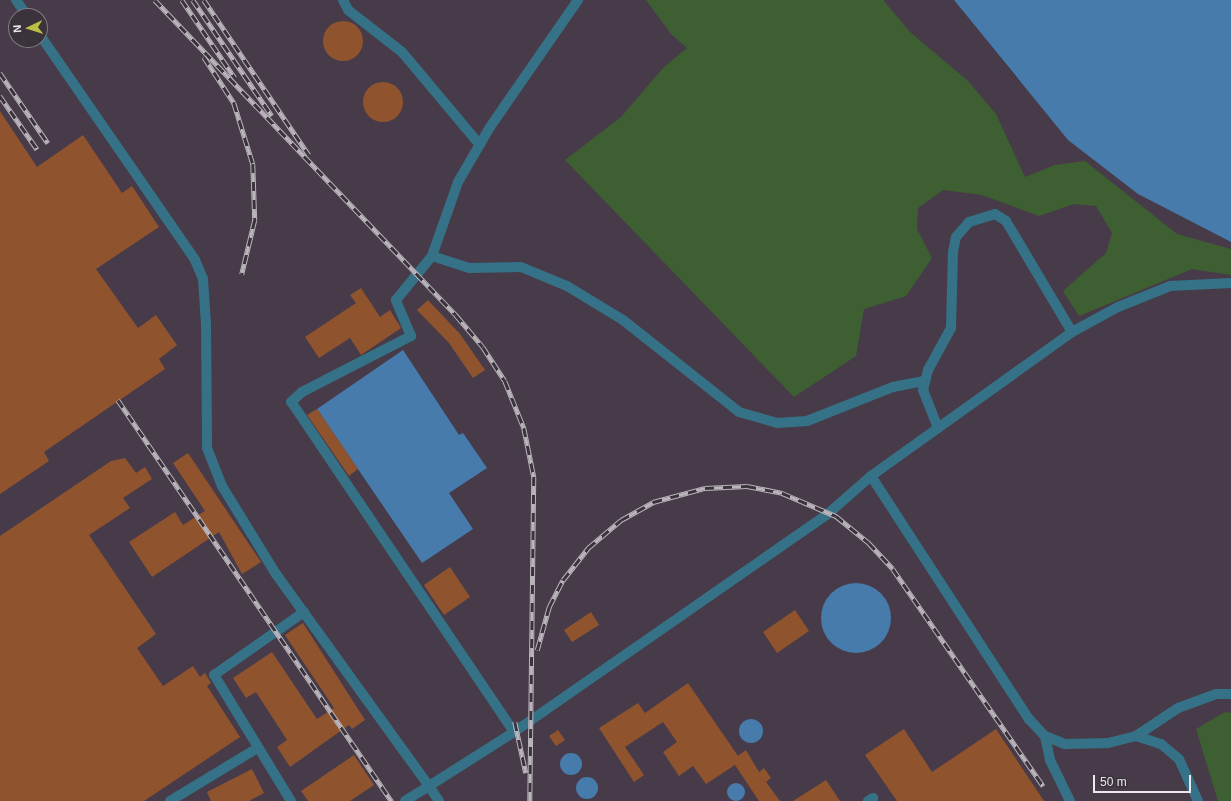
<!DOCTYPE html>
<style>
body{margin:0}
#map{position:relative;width:1231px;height:801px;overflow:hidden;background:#3b333c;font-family:Arial,sans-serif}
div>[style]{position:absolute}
.built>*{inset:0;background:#473b49}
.green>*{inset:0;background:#3e5f32}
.water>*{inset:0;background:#467bac}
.round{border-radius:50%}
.building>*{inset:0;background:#8f532e}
.minor>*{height:10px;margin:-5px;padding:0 5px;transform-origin:5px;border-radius:5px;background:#367287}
.rail>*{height:4.5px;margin-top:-2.25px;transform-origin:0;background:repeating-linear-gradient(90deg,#3b333c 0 9px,#bab4bb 0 18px);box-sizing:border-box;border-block:1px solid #bab4bb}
span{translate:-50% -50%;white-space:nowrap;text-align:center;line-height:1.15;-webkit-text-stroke:3px #3b333c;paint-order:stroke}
.north{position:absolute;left:8px;top:8px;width:40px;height:40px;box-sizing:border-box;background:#3b333c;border:1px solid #827b83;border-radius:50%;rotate:266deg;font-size:11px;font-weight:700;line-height:16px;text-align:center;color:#ece7ed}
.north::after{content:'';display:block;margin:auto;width:14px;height:18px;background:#bbc045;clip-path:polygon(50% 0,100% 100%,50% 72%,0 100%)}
.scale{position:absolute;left:1093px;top:775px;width:98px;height:18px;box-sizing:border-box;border:2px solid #ece7ed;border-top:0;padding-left:5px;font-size:12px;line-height:14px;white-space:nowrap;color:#ece7ed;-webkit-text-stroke:3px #3b333c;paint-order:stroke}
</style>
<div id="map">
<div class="built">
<i style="clip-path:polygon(evenodd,0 0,954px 0,1020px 82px,1138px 194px,1231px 242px,1231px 801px,0 801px,0 0,16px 16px,40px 16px,40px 40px,16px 40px,16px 16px)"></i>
</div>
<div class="green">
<i style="clip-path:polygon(646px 0,883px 0,910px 32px,968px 81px,996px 114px,1025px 177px,1055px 165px,1085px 161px,1177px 234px,1231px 249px,1231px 275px,1192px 269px,1079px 316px,1063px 291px,1106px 253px,1112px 233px,1096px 206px,1074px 204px,1039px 216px,982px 195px,943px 190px,918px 208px,917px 229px,932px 258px,906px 296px,864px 309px,856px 356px,794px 397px,565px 160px,621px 117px,664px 67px,687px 48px,671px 34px)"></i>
<i style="clip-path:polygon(1225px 712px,1231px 713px,1231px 801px,1218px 801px,1196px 729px)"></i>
</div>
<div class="water">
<i style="clip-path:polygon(954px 0,1231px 0,1231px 242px,1138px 194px,1068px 140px)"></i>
<i style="clip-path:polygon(403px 350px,459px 435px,463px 433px,487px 468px,449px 493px,473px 529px,422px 563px,317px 409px)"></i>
<i class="round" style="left:821px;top:583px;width:70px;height:70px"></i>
<i class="round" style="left:739px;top:719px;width:24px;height:24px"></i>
<i class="round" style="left:560px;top:753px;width:22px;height:22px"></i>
<i class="round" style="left:576px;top:777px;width:22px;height:22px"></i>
<i class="round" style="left:727px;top:783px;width:18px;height:18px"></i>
</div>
<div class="building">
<i class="round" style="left:323px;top:21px;width:40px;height:40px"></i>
<i class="round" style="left:363px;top:82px;width:40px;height:40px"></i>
<i style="clip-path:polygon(0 111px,37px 167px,83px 135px,122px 193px,132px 186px,159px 227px,96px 269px,138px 328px,156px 315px,177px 345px,159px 359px,165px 369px,44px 452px,49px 461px,0 494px)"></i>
<i style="clip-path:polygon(361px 288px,380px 317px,390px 310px,401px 328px,361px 355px,350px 338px,319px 358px,305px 337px,356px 303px,350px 295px)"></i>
<i style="clip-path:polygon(428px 300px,460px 334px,485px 370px,473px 378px,449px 343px,417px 310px)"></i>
<i style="clip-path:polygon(317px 409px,358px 469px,349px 476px,307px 415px)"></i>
<i style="clip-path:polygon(188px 453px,261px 562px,242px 574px,219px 532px,152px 577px,129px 542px,175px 512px,183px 525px,205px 511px,173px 463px)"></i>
<i style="clip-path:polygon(125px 458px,136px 473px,145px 467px,152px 479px,123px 498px,130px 508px,89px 535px,156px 634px,137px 648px,163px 686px,193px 666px,200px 677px,205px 673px,211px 683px,207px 686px,240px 737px,144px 801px,0 801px,0 536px,111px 461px)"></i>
<i style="clip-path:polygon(450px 567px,470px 597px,444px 615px,424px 585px)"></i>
<i style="clip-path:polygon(795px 610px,809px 631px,777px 653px,763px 632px)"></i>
<i style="clip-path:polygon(591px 612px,599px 625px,572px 642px,564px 630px)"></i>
<i style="clip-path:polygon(303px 623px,365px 720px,352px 729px,349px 725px,290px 767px,277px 747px,287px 740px,256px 692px,246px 698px,233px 678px,272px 652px,317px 719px,334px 708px,285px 635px)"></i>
<i style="clip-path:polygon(688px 683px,738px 756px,746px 750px,759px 772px,764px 768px,771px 778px,766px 782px,780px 801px,759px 801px,735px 765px,706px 784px,693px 766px,679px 776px,663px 752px,677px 742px,663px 722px,625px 747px,644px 775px,634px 782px,599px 728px,638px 703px,645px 713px)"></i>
<i style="clip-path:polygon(904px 729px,932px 772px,996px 729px,1044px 801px,897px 801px,865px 755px)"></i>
<i style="clip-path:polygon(558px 730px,565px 740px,556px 746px,549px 736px)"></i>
<i style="clip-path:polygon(354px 755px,374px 785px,350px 801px,308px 801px,301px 791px)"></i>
<i style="clip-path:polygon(252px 769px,264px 793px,249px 801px,211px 801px,207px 792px)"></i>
<i style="clip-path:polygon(826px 780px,840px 801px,793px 801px)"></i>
</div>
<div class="minor">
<i style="left:16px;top:0;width:19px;rotate:55deg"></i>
<i style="left:343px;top:0;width:11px;rotate:63deg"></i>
<i style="left:348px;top:10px;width:68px;rotate:37.9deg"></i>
<i style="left:402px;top:52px;width:121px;rotate:50deg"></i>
<i style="left:40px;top:35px;width:273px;rotate:55.4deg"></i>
<i style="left:195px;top:260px;width:21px;rotate:67deg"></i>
<i style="left:203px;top:279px;width:45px;rotate:86.2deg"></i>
<i style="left:206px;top:324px;width:124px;rotate:89.5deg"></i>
<i style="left:207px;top:448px;width:41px;rotate:68.5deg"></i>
<i style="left:222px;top:486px;width:103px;rotate:58.5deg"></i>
<i style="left:276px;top:574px;width:261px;rotate:54.2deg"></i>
<i style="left:429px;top:786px;width:28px;rotate:148deg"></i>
<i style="left:432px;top:256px;width:40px;rotate:18deg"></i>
<i style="left:470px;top:268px;width:51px;rotate:-1.1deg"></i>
<i style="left:521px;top:267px;width:50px;rotate:22.4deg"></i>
<i style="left:567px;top:286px;width:66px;rotate:31.3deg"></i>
<i style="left:623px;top:320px;width:148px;rotate:38.4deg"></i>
<i style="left:739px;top:412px;width:40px;rotate:16deg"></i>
<i style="left:777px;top:423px;width:30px;rotate:-4deg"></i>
<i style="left:807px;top:421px;width:92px;rotate:-21.6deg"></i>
<i style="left:893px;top:387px;width:33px;rotate:-11deg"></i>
<i style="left:938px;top:428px;width:41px;rotate:-111.5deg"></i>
<i style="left:923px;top:390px;width:21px;rotate:-76deg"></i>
<i style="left:928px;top:370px;width:48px;rotate:-61.3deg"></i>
<i style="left:951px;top:328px;width:76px;rotate:-88.5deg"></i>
<i style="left:953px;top:252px;width:15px;rotate:-79deg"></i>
<i style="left:956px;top:237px;width:20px;rotate:-49deg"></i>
<i style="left:969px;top:222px;width:27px;rotate:-17deg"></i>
<i style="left:995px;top:214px;width:13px;rotate:32deg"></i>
<i style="left:1006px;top:221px;width:129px;rotate:59.3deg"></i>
<i style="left:871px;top:476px;width:290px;rotate:57deg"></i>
<i style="left:1029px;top:719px;width:23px;rotate:47deg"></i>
<i style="left:1045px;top:736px;width:22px;rotate:22deg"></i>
<i style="left:1065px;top:744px;width:43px;rotate:-1.3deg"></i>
<i style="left:1108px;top:743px;width:29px;rotate:-14deg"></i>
<i style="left:1136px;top:736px;width:50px;rotate:-33.7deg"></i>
<i style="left:1178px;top:708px;width:40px;rotate:-20.2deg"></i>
<i style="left:1216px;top:694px;width:15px"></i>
<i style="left:514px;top:732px;width:398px;rotate:-124deg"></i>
<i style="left:291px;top:402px;width:15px;rotate:-42deg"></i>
<i style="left:302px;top:392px;width:123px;rotate:-27.2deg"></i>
<i style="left:411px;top:336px;width:39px;rotate:-113deg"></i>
<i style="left:396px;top:300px;width:57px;rotate:-50.7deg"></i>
<i style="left:432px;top:256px;width:78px;rotate:-70.6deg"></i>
<i style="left:458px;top:182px;width:64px;rotate:-59.8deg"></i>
<i style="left:490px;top:127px;width:155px;rotate:-55.3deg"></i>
<i style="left:1045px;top:736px;width:25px;rotate:78deg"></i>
<i style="left:1050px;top:760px;width:46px;rotate:64deg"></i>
<i style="left:1136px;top:736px;width:26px;rotate:18deg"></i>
<i style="left:1161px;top:744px;width:23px;rotate:40deg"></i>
<i style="left:1179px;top:759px;width:46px;rotate:65.7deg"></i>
<i style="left:170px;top:801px;width:100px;rotate:-31.2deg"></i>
<i style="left:291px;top:801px;width:148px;rotate:-121.4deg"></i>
<i style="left:214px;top:675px;width:110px;rotate:-35deg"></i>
<i style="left:439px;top:801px;width:18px;rotate:-124deg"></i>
<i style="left:429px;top:786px;width:101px;rotate:-32.4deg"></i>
<i style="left:514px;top:732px;width:385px;rotate:-34.8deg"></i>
<i style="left:830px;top:512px;width:55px;rotate:-41.3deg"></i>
<i style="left:871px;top:476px;width:247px;rotate:-35.6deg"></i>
<i style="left:1072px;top:332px;width:52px;rotate:-28.5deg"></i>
<i style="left:1118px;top:307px;width:56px;rotate:-22deg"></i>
<i style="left:1170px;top:286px;width:61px;rotate:-2.8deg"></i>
<i style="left:868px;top:801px;width:6px;rotate:-31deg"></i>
</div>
<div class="rail">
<i style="left:155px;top:0;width:436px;rotate:46.3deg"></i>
<i style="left:456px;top:315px;width:42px;rotate:49.8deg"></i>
<i style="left:483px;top:347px;width:40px;rotate:57.1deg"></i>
<i style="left:505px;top:381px;width:51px;rotate:68deg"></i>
<i style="left:524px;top:428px;width:50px;rotate:78.5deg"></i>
<i style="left:534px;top:477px;width:324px;rotate:90.7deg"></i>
<i style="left:182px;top:0;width:94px;rotate:55.8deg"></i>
<i style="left:193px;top:0;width:140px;rotate:55.7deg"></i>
<i style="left:204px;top:0;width:187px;rotate:55.9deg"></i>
<i style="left:204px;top:57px;width:55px;rotate:56.9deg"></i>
<i style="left:234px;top:103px;width:64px;rotate:72.7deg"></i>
<i style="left:253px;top:164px;width:56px;rotate:88deg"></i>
<i style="left:255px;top:220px;width:56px;rotate:103.5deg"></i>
<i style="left:0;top:73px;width:85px;rotate:55.6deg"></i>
<i style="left:0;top:96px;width:65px;rotate:55.1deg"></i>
<i style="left:118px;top:400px;width:486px;rotate:55.7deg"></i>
<i style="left:537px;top:650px;width:45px;rotate:-74.4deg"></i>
<i style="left:549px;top:607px;width:30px;rotate:-63deg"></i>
<i style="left:563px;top:580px;width:41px;rotate:-52deg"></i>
<i style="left:588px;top:548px;width:43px;rotate:-40.3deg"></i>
<i style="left:621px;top:520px;width:37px;rotate:-29deg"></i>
<i style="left:653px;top:502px;width:54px;rotate:-15.1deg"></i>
<i style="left:705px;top:488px;width:42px;rotate:-2.7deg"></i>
<i style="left:747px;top:486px;width:36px;rotate:11deg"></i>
<i style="left:782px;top:493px;width:59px;rotate:23.1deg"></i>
<i style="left:836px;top:516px;width:43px;rotate:39.3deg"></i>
<i style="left:869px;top:543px;width:35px;rotate:47deg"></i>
<i style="left:893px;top:569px;width:264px;rotate:55.3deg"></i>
<i style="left:515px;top:722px;width:52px;rotate:77.8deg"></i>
</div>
<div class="north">N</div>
<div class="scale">50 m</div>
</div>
